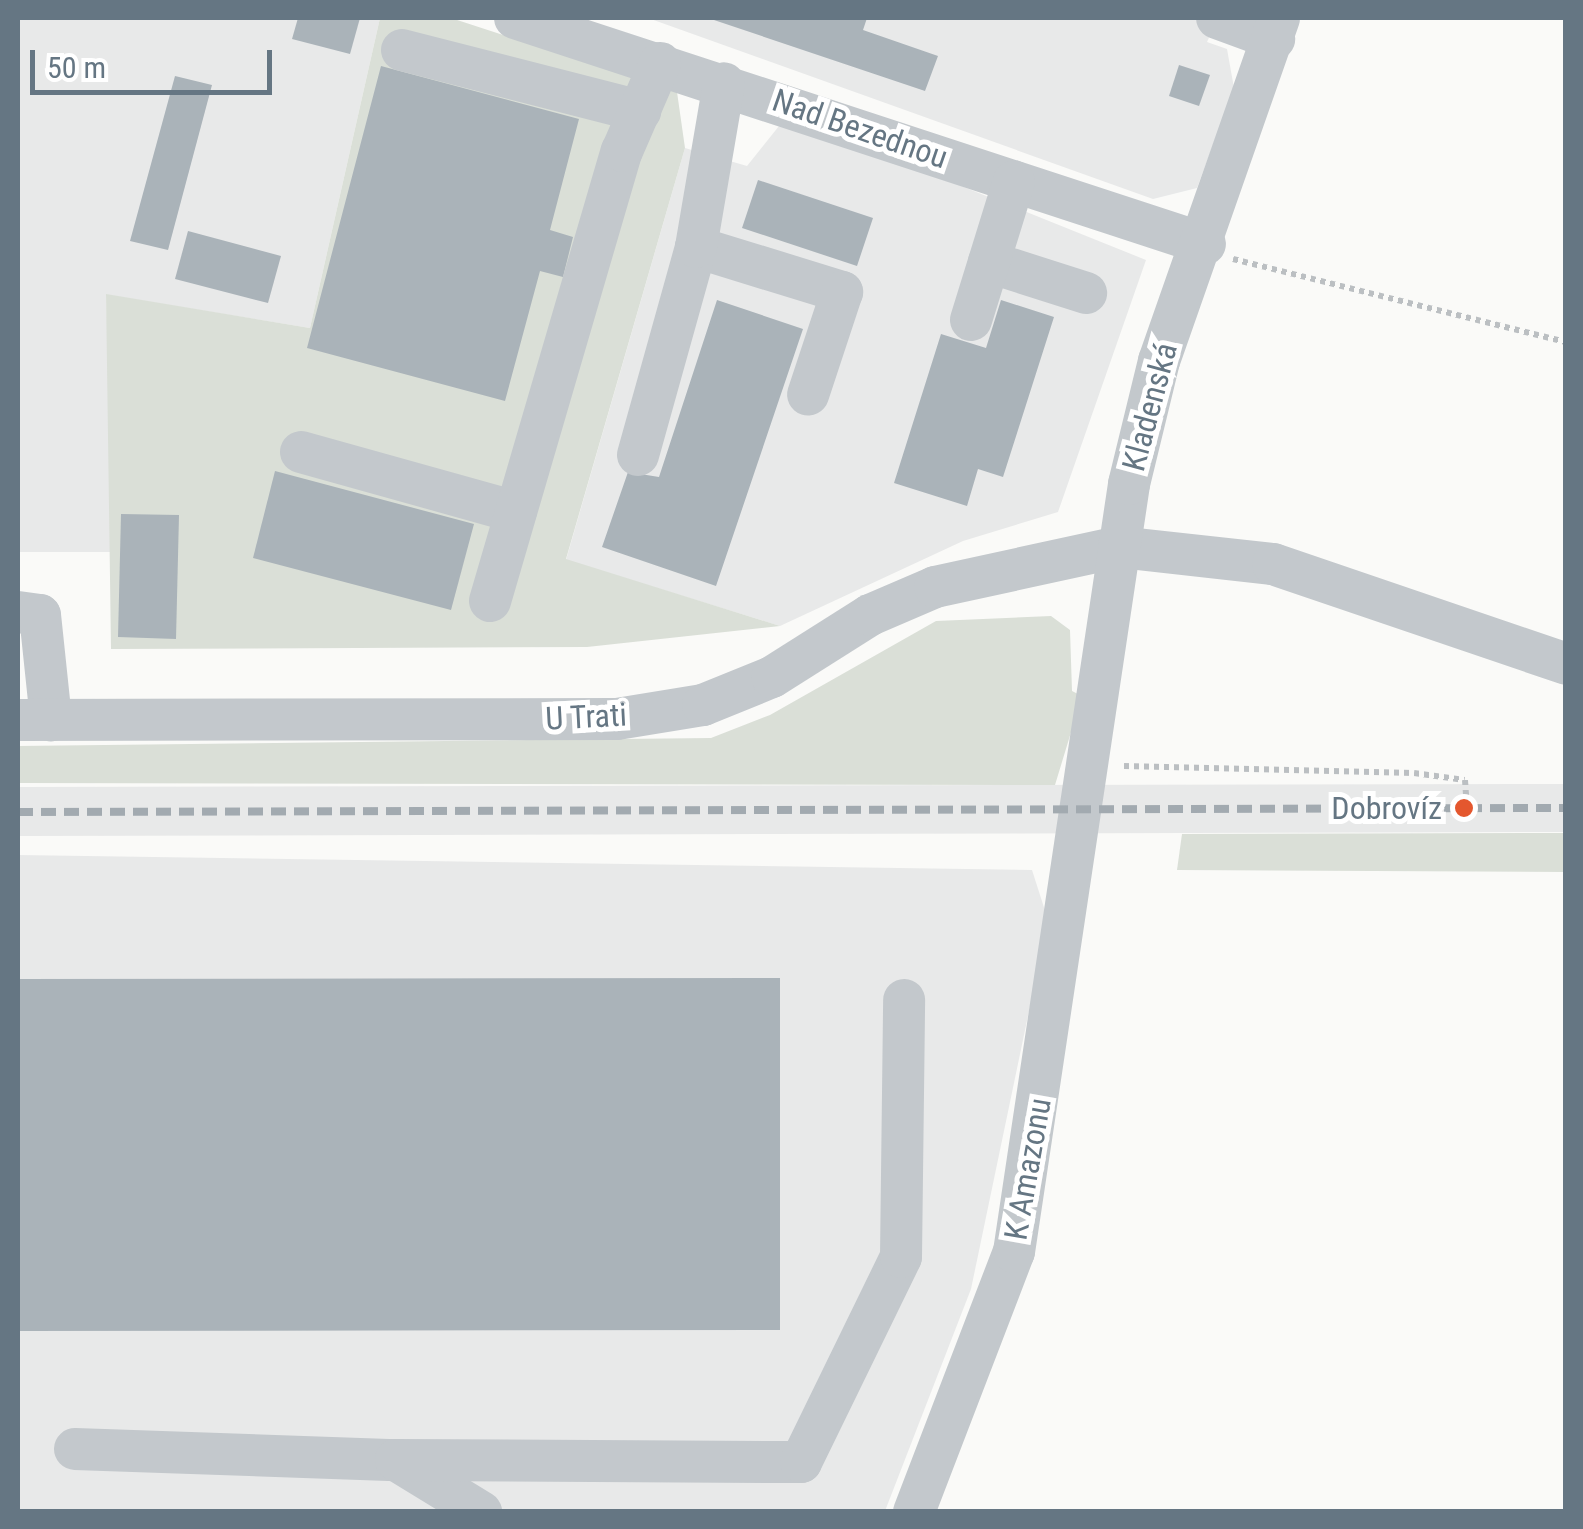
<!DOCTYPE html>
<meta charset="utf-8">
<style>
body{margin:0}
#map{position:relative;width:1583px;height:1529px;overflow:hidden;background:#fafaf8;font-family:"Roboto Condensed",sans-serif}
div>[style]{position:absolute}
.built>*{inset:0;background:#e8e9e9}
.green>*{inset:0;background:#dadfd7}
.building>*{inset:0;background:#aab3b9}
.path>*{height:6px;margin-top:-3px;transform-origin:0;background:repeating-linear-gradient(90deg,#bbbfc2 0 5px,transparent 0 10px)}
.minor>*{height:42px;margin:-21px;padding:0 21px;transform-origin:21px;border-radius:21px;background:#c3c8cc}
.rail>*{height:8px;margin-top:-4px;transform-origin:0;background:repeating-linear-gradient(90deg,#a2aab0 0 15px,transparent 0 23px)}
.dots>*{width:28px;height:28px;translate:-50% -50%;box-sizing:border-box;border:5px solid #fff;border-radius:50%}
span{translate:-50% -50%;white-space:nowrap;text-align:center;line-height:1.15;-webkit-text-stroke:10px #fff;paint-order:stroke}
.street-label{font-size:32px;color:#657683}
.poi-label{font-size:32px;color:#657683}
.right{translate:-100% -50%;text-align:right}
.frame{position:absolute;inset:0;border:20px solid #657683;pointer-events:none}
.scale{position:absolute;left:30px;top:50px;width:242px;height:45px;box-sizing:border-box;border:5px solid #657683;border-top:0;padding-left:12px;font-size:30px;line-height:35px;white-space:nowrap;color:#657683;-webkit-text-stroke:8px #fff;paint-order:stroke}
</style>
<div id="map">
<div class="built">
<i style="clip-path:polygon(18px 18px,380px 18px,310px 328px,106px 295px,116px 552px,18px 552px)"></i>
<i style="clip-path:polygon(648px 18px,1218px 18px,1207px 42px,1227px 49px,1234px 88px,1197px 188px,1153px 199px)"></i>
<i style="clip-path:polygon(787px 116px,1146px 260px,1058px 512px,963px 541px,780px 626px,566px 560px,685px 148px,747px 166px)"></i>
<i style="clip-path:polygon(1565px 784px,1566px 832px,18px 836px,18px 787px)"></i>
<i style="clip-path:polygon(18px 855px,1032px 870px,1048px 920px,971px 1289px,885px 1511px,18px 1512px)"></i>
</div>
<div class="green">
<i style="clip-path:polygon(380px 18px,451px 18px,677px 92px,685px 148px,566px 559px,780px 626px,587px 647px,111px 649px,106px 294px,310px 328px)"></i>
<i style="clip-path:polygon(1051px 616px,1070px 630px,1072px 691px,1082px 696px,1055px 785px,18px 783px,18px 746px,711px 738px,770px 715px,936px 621px)"></i>
<i style="clip-path:polygon(1565px 833px,1565px 872px,1177px 870px,1182px 834px)"></i>
</div>
<div class="building">
<i style="clip-path:polygon(298px 18px,360px 18px,350px 54px,292px 39px)"></i>
<i style="clip-path:polygon(708px 18px,867px 18px,863px 30px,938px 56px,925px 91px)"></i>
<i style="clip-path:polygon(1179px 65px,1210px 75px,1199px 106px,1169px 96px)"></i>
<i style="clip-path:polygon(381px 66px,579px 119px,550px 230px,573px 237px,563px 277px,540px 271px,505px 401px,307px 348px)"></i>
<i style="clip-path:polygon(175px 76px,212px 85px,168px 250px,130px 241px)"></i>
<i style="clip-path:polygon(758px 180px,873px 218px,857px 266px,742px 228px)"></i>
<i style="clip-path:polygon(188px 231px,281px 256px,268px 303px,175px 279px)"></i>
<i style="clip-path:polygon(717px 300px,803px 329px,716px 586px,602px 547px,628px 472px,659px 477px)"></i>
<i style="clip-path:polygon(1001px 300px,1054px 317px,1003px 477px,978px 469px,967px 506px,894px 483px,941px 334px,986px 348px)"></i>
<i style="clip-path:polygon(275px 471px,474px 524px,451px 610px,253px 558px)"></i>
<i style="clip-path:polygon(121px 514px,179px 515px,176px 639px,118px 637px)"></i>
<i style="clip-path:polygon(780px 978px,780px 1330px,18px 1331px,18px 979px)"></i>
</div>
<div class="path">
<i style="left:1233px;top:259px;width:343px;rotate:14deg"></i>
<i style="left:1124px;top:766px;width:290px;rotate:1.4deg"></i>
<i style="left:1414px;top:773px;width:51px;rotate:7.8deg"></i>
<i style="left:1465px;top:780px;width:16px;rotate:86deg"></i>
</div>
<div class="minor">
<i style="left:515px;top:18px;width:726px;rotate:18.14deg"></i>
<i style="left:1217px;top:18px;width:61px;rotate:20.2deg"></i>
<i style="left:402px;top:50px;width:246px;rotate:14.4deg"></i>
<i style="left:696px;top:247px;width:153px;rotate:17.1deg"></i>
<i style="left:842px;top:292px;width:108px;rotate:108.3deg"></i>
<i style="left:989px;top:262px;width:102px;rotate:17.7deg"></i>
<i style="left:971px;top:320px;width:145px;rotate:-72.8deg"></i>
<i style="left:301px;top:452px;width:223px;rotate:15.6deg"></i>
<i style="left:638px;top:455px;width:216px;rotate:-74.4deg"></i>
<i style="left:696px;top:247px;width:166px;rotate:-80.3deg"></i>
<i style="left:490px;top:601px;width:469px;rotate:-73.7deg"></i>
<i style="left:622px;top:151px;width:96px;rotate:-66.6deg"></i>
<i style="left:18px;top:612px;width:22px;rotate:8deg"></i>
<i style="left:40px;top:615px;width:106px;rotate:84deg"></i>
<i style="left:18px;top:720px;width:599px;rotate:-0.1deg"></i>
<i style="left:617px;top:719px;width:87px;rotate:-9.2deg"></i>
<i style="left:703px;top:705px;width:74px;rotate:-22.1deg"></i>
<i style="left:772px;top:677px;width:116px;rotate:-32.3deg"></i>
<i style="left:870px;top:615px;width:71px;rotate:-23.3deg"></i>
<i style="left:935px;top:587px;width:188px;rotate:-12.3deg"></i>
<i style="left:1119px;top:547px;width:155px;rotate:6.3deg"></i>
<i style="left:1273px;top:564px;width:310px;rotate:18.8deg"></i>
<i style="left:75px;top:1449px;width:321px;rotate:2deg"></i>
<i style="left:396px;top:1460px;width:100px;rotate:31.5deg"></i>
<i style="left:396px;top:1460px;width:405px;rotate:0.3deg"></i>
<i style="left:801px;top:1462px;width:228px;rotate:-64deg"></i>
<i style="left:901px;top:1257px;width:257px;rotate:-89.3deg"></i>
<i style="left:914px;top:1512px;width:279px;rotate:-69deg"></i>
<i style="left:1014px;top:1252px;width:777px;rotate:-81.48deg"></i>
<i style="left:1129px;top:484px;width:127px;rotate:-76.3deg"></i>
<i style="left:1159px;top:361px;width:363px;rotate:-70.7deg"></i>
</div>
<div class="rail">
<i style="left:18px;top:812px;width:1548px;rotate:-0.15deg"></i>
</div>
<div class="dots">
<i style="left:1464px;top:808px;background:#e4572e"></i>
</div>
<div class="street-label">
<span style="left:860px;top:129px;rotate:19deg">Nad Bezednou</span>
<span style="left:1150px;top:407px;rotate:-75deg">Kladenská</span>
<span style="left:586px;top:717px;rotate:-3deg">U Trati</span>
<span style="left:1028px;top:1169px;rotate:-80deg">K Amazonu</span>
</div>
<div class="poi-label">
<span class="right" style="left:1442px;top:808px">Dobrovíz</span>
</div>
<div class="frame"></div>
<div class="scale">50 m</div>
</div>
